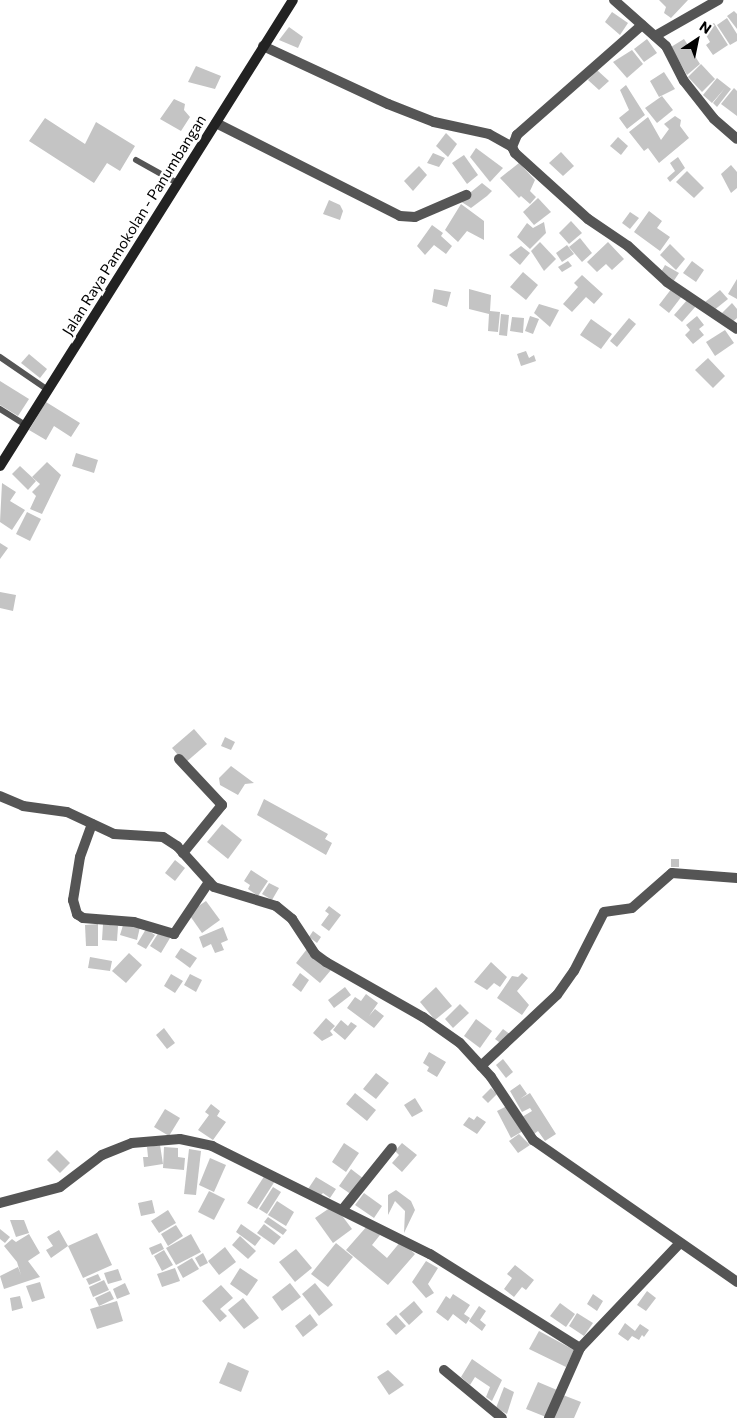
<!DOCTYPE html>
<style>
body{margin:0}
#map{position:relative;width:737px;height:1418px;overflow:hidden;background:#fff;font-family:Commissioner,sans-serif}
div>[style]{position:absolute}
.building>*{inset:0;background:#c4c4c4}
.service>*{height:6px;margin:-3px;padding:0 3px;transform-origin:3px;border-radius:3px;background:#555}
.minor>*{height:10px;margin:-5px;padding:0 5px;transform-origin:5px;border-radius:5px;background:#555}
.secondary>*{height:10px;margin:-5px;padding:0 5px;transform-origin:5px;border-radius:5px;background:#222}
span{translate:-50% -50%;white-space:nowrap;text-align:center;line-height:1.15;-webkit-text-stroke:5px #fff;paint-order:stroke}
.street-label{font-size:15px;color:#000}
.north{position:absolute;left:672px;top:15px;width:50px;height:50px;-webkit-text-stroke:4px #fff;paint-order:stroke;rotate:34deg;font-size:14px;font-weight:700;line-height:20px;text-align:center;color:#000}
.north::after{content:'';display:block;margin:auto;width:18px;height:22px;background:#000;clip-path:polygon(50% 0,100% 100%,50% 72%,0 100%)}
</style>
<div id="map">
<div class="building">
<i style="clip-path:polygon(659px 0,688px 0,671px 18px,664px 13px,666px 7px)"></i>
<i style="clip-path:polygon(734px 11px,737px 14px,737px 29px,727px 16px)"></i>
<i style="clip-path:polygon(612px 12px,628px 23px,620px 35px,605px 22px)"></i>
<i style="clip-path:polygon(727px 18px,737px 34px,737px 41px,730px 45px,717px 25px)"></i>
<i style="clip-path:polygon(714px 23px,728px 45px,713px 55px,706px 45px,710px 42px,703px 30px)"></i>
<i style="clip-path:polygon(289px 27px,303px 37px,298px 48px,279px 40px)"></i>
<i style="clip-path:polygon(647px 39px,657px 53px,644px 62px,634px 49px)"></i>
<i style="clip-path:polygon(684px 39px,700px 64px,687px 75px,671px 47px)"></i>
<i style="clip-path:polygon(632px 50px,643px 64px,627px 78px,613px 62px)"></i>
<i style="clip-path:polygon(701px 64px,715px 79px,702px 92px,688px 77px)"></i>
<i style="clip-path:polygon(196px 66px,221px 76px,215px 89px,188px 82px)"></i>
<i style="clip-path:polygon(597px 70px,609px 81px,599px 90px,588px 80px)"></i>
<i style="clip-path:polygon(664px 72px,675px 89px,659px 97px,650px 81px)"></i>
<i style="clip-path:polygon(717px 78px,731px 89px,717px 107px,713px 103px,725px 88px,712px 103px,703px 95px)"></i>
<i style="clip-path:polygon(626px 85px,645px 115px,627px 129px,619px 118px,629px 110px,620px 90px)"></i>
<i style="clip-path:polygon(734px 88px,737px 91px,737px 116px,721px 104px)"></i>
<i style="clip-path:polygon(662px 96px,673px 110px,657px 123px,645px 108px)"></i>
<i style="clip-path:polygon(174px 99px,185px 104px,184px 110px,190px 117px,181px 131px,160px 119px)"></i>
<i style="clip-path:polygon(675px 116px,681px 120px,680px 126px,689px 138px,659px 163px,648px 148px,644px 151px,629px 132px,648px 117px,661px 140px,669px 129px,664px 124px)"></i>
<i style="clip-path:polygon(45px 118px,85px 144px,96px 122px,135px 146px,120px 171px,107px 163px,94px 183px,29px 141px)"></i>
<i style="clip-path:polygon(446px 133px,457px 144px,448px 157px,436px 146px)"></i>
<i style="clip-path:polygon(618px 137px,628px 146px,621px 155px,610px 146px)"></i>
<i style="clip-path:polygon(476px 148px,503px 168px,490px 182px,470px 157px)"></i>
<i style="clip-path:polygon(561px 152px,574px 166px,563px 176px,549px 163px)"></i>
<i style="clip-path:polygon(433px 153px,445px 158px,439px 167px,427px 163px)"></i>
<i style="clip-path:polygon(464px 155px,478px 175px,467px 184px,452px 163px)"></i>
<i style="clip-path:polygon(678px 157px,685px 168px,670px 182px,667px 178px,675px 171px,670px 163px)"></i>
<i style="clip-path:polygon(519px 163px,535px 180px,530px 191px,536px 197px,530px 204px,521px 196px,519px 198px,500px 178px)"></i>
<i style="clip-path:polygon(731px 165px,737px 172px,737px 188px,731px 193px,721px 174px)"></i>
<i style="clip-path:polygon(419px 166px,427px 175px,413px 191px,404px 181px)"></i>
<i style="clip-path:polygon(687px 171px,704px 188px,694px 198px,676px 182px)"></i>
<i style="clip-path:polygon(482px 183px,492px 191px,487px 196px,471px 208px,460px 201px)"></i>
<i style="clip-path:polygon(538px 198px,551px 212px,534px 225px,523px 212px)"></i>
<i style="clip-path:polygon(329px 200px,340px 205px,343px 211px,340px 220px,323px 214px)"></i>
<i style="clip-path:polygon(461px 204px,484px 221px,484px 240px,467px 231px,458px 242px,445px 230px)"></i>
<i style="clip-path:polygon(649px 211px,662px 221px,657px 228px,670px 237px,660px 251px,634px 232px)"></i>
<i style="clip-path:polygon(630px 212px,639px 218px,630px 229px,622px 223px)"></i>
<i style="clip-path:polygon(571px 221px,582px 233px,569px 244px,559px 233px)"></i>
<i style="clip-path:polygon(544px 222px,546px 233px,530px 249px,517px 237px,527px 223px,533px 228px)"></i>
<i style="clip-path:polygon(432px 225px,443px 233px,441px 236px,452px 246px,446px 254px,434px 245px,425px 255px,417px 246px)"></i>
<i style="clip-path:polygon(580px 238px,592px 253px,582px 262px,569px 247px)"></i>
<i style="clip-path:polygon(540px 242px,556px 259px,544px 271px,531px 251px)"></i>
<i style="clip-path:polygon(608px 242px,624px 259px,612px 270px,606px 264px,597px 272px,587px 262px)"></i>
<i style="clip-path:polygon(670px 244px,685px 259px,676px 270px,660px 255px)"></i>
<i style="clip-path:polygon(567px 245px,574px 254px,562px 262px,556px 253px)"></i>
<i style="clip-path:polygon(521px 246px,530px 253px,520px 265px,509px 255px)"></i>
<i style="clip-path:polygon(568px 261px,572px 266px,562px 272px,558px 267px)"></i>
<i style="clip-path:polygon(692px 261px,704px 270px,696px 282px,683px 273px)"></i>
<i style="clip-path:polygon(665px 265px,679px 273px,673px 282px,660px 274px)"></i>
<i style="clip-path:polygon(523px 272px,538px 285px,526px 300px,510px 287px)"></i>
<i style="clip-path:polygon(582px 275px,603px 294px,594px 304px,586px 297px,572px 312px,563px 304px,578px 287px,574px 283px)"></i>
<i style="clip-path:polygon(737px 279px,737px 299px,728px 294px)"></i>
<i style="clip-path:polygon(672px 288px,682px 296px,669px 313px,659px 305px)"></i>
<i style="clip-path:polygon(434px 289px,451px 292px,447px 307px,432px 302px)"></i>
<i style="clip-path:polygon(469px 289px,491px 295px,490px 311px,500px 312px,498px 332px,488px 331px,489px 314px,469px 309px)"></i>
<i style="clip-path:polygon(720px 290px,728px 299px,713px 311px,705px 302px)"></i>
<i style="clip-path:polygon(688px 299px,696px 306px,682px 322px,674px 315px)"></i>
<i style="clip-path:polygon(732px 303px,737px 309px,737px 318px,731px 323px,722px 313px)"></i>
<i style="clip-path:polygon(539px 304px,559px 310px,550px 327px,534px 313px)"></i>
<i style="clip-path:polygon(501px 314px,509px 315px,507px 336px,499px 335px)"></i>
<i style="clip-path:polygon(530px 316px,539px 319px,533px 334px,525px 331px)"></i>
<i style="clip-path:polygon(697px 316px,704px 325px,699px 329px,704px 335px,693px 344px,685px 335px,690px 330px,686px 325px)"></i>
<i style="clip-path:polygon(512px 317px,524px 318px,523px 333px,510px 331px)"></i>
<i style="clip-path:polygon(629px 318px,636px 324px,617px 347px,610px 341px)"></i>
<i style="clip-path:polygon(591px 319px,612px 334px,601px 349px,580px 335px)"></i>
<i style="clip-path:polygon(725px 330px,734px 343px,715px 356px,706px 342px)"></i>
<i style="clip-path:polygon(526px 351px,529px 358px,534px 355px,536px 361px,521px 366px,517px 354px)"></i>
<i style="clip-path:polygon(29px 354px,47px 369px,40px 378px,21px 363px)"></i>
<i style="clip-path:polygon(708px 358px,725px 376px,713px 388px,695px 370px)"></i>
<i style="clip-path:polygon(0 381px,29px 399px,18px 416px,0 405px)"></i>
<i style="clip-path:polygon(46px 402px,80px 423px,71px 437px,54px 426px,46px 440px,29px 430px)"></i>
<i style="clip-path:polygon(76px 453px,98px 460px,94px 473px,72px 466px)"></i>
<i style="clip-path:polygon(47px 462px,61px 475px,42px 514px,30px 509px,36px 496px,32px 492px,40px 484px,32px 477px)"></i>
<i style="clip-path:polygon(20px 466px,36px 481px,28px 490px,12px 474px)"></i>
<i style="clip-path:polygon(2px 483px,16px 492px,10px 501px,25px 510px,12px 530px,0 522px)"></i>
<i style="clip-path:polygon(27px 512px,41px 519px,30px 541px,16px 534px)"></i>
<i style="clip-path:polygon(0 543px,8px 548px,0 559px)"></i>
<i style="clip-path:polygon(0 592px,16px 595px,13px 611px,0 608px)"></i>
<i style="clip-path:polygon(194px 729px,207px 744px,185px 763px,172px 748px)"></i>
<i style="clip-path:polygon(225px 737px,235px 742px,231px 750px,221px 746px)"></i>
<i style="clip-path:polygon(231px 766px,254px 783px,245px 784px,238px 795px,220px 785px,219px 778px)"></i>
<i style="clip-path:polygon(264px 799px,328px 834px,325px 839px,332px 843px,326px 855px,257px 815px)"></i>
<i style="clip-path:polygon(222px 824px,242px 840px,228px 859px,207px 842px)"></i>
<i style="clip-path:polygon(671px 859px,679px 859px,679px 867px,671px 867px)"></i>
<i style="clip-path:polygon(175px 860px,185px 868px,175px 881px,165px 873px)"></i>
<i style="clip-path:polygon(251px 870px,268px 881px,258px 896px,248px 889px,250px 885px,244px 881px)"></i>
<i style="clip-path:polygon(269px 883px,279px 888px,272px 900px,262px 894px)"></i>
<i style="clip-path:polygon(206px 901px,220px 920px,202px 933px,188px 913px)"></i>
<i style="clip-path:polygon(329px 906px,341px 915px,329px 931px,321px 925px,329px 914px,325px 911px)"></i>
<i style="clip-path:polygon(124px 922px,140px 927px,137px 940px,120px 935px)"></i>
<i style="clip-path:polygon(98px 924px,98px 946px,86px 946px,85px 925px)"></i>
<i style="clip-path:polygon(103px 924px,118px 926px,117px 941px,102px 940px)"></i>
<i style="clip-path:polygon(223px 927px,228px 940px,221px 943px,224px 950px,215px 953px,211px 944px,203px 948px,199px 937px)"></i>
<i style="clip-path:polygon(146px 929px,155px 935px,146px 949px,137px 944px)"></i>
<i style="clip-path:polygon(313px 931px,321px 937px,317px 943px,309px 937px)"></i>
<i style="clip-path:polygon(159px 932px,170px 938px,161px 953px,150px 946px)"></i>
<i style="clip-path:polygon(181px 948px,197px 958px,190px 968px,175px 957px)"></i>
<i style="clip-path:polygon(307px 949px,331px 970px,320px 983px,296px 963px)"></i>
<i style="clip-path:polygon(129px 953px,142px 965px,126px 983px,112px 971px)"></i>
<i style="clip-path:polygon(90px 957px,112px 961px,110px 971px,88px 968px)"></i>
<i style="clip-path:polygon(491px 962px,507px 977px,500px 987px,494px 983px,487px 990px,474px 982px)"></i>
<i style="clip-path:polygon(300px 973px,309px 980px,301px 992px,292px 985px)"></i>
<i style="clip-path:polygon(522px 973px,528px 978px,517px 991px,529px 1005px,522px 1015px,497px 998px,512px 976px,518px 977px)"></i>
<i style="clip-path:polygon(171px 974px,183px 981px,175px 993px,164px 986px)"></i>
<i style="clip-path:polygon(190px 974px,202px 980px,196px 992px,184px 985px)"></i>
<i style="clip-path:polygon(345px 987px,351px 995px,334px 1008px,328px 1000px)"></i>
<i style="clip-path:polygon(436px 987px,452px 1006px,435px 1020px,420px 1002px)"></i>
<i style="clip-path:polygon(366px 994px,378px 1003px,369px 1016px,375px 1009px,384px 1016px,374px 1028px,347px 1008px,355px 997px,361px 1001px)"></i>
<i style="clip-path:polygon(460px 1004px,469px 1013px,453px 1028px,445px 1019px)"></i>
<i style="clip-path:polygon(326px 1018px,335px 1026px,330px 1031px,333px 1035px,322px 1041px,313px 1033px)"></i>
<i style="clip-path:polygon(476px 1019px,492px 1031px,480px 1048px,464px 1036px)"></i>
<i style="clip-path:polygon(341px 1020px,348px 1026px,351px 1022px,357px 1026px,345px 1040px,333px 1030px)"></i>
<i style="clip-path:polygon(164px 1028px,175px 1043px,167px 1049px,156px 1035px)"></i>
<i style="clip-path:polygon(503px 1029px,511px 1035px,503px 1045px,495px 1039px)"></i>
<i style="clip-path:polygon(429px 1052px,446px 1062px,437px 1077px,427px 1071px,429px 1067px,423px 1063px)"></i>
<i style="clip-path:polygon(503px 1059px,513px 1072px,506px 1078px,496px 1065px)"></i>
<i style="clip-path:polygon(376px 1073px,389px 1083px,376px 1099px,363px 1089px)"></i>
<i style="clip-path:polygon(520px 1084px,527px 1094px,520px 1099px,530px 1093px,556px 1134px,545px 1141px,538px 1131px,534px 1134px,522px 1117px,532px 1111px,530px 1108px,522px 1112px,510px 1091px)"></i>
<i style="clip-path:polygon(491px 1088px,497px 1094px,488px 1103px,482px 1097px)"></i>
<i style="clip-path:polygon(355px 1093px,376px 1110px,367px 1121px,346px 1104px)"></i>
<i style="clip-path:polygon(415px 1098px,423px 1111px,412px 1117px,404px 1105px)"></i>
<i style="clip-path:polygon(211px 1104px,220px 1111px,217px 1116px,226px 1122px,213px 1140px,198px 1130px,209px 1115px,205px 1112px)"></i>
<i style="clip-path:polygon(507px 1106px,523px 1131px,511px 1138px,497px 1111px)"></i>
<i style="clip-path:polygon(165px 1109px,180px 1118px,169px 1136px,154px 1127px)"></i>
<i style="clip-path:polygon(477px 1116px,486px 1122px,477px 1134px,463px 1125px,469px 1117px,474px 1120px)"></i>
<i style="clip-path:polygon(519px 1134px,530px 1145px,518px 1153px,509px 1141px)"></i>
<i style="clip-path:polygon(344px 1143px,359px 1153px,346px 1172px,332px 1162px)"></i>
<i style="clip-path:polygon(402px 1143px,417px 1155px,402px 1172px,392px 1163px,399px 1155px,395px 1151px)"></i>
<i style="clip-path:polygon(160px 1145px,163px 1164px,144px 1167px,143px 1157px,148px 1157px,147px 1147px)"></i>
<i style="clip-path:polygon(164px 1147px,178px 1148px,178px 1157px,185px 1158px,184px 1170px,163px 1168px)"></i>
<i style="clip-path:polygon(189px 1149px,201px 1151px,196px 1195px,184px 1194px)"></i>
<i style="clip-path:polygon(57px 1150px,70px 1163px,60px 1173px,47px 1160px)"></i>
<i style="clip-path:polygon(210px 1158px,226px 1165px,214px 1192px,199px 1185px)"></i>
<i style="clip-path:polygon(351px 1169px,364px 1179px,352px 1195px,339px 1186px)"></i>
<i style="clip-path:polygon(265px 1175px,275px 1181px,257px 1209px,247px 1203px)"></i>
<i style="clip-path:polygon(316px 1177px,336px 1189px,330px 1198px,323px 1193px,320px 1196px,308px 1189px)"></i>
<i style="clip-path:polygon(273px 1187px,281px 1192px,267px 1214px,259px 1209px)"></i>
<i style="clip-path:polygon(396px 1190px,411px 1201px,415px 1210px,404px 1233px,405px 1211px,395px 1201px,388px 1215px,388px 1195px)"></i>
<i style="clip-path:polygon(209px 1191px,225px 1199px,214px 1220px,198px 1212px)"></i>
<i style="clip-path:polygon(364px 1193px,382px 1206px,374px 1218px,355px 1205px)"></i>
<i style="clip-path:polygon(152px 1200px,155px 1213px,141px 1216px,138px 1203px)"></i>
<i style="clip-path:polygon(277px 1201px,294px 1212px,286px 1226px,268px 1215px)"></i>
<i style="clip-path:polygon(334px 1205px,352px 1229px,333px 1243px,315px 1218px)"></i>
<i style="clip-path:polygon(168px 1210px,176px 1223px,159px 1233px,151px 1221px)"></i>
<i style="clip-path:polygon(268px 1217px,287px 1230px,283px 1235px,264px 1222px)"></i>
<i style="clip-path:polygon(10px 1220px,24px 1220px,29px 1233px,16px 1237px)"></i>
<i style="clip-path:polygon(241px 1224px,261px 1238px,255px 1246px,236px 1232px)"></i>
<i style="clip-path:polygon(264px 1224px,281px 1237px,274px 1245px,257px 1233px)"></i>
<i style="clip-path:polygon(176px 1225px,183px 1236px,168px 1246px,161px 1234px)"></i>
<i style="clip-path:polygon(368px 1225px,380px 1235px,372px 1245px,387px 1258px,401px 1241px,415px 1254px,388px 1285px,346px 1250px)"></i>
<i style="clip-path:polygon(0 1229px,10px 1237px,5px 1243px,0 1239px)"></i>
<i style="clip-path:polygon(59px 1230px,68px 1246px,51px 1258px,46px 1250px,53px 1246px,47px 1237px)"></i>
<i style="clip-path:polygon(97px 1233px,112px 1265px,83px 1278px,68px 1246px)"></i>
<i style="clip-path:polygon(29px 1234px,40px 1253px,28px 1261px,40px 1277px,4px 1289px,0 1276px,18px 1267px,21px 1275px,17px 1262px,4px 1246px,12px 1239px,16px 1242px)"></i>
<i style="clip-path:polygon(191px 1234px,201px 1252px,176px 1265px,166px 1248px)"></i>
<i style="clip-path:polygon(240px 1236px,256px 1251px,248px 1259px,232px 1245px)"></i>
<i style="clip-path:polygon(161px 1243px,164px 1249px,152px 1255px,149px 1248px)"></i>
<i style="clip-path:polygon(336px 1243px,353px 1257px,328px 1287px,311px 1274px)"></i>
<i style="clip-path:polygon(225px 1247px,236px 1262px,219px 1275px,208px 1261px)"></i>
<i style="clip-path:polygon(296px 1249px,312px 1268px,295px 1282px,279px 1262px)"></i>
<i style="clip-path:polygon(164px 1250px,173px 1265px,162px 1271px,154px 1256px)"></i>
<i style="clip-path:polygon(203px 1253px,208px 1263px,200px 1267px,195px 1258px)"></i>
<i style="clip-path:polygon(192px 1258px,199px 1269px,183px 1278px,177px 1267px)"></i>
<i style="clip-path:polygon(426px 1261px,438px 1268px,428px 1284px,434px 1293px,426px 1298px,412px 1282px)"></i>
<i style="clip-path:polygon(515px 1265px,534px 1280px,526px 1290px,522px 1287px,514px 1297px,504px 1289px,512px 1278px,507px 1274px)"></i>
<i style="clip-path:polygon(175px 1268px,180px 1281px,162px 1287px,157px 1274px)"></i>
<i style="clip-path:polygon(240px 1268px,258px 1280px,247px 1296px,230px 1284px)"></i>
<i style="clip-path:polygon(118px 1269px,122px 1280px,108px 1284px,104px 1273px)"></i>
<i style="clip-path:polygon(98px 1274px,101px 1280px,89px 1285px,86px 1279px)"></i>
<i style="clip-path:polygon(104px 1280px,109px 1290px,93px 1297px,89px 1287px)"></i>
<i style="clip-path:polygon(40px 1282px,45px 1298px,32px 1302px,26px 1286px)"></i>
<i style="clip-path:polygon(125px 1283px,130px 1294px,117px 1299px,113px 1289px)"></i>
<i style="clip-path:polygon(290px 1283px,301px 1297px,282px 1311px,272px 1297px)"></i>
<i style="clip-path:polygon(315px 1283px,333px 1305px,319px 1316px,302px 1294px)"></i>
<i style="clip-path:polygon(221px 1285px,233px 1298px,220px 1309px,227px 1316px,220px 1322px,202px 1301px)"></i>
<i style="clip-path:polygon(110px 1291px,114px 1299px,99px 1306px,95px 1298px)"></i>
<i style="clip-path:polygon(647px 1291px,656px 1298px,646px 1311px,637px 1305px)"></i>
<i style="clip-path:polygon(453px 1294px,470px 1305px,464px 1314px,470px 1318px,466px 1324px,453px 1314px,448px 1321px,436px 1312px,446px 1296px,450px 1299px)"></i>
<i style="clip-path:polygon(593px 1294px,603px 1301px,597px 1311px,587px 1304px)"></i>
<i style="clip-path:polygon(20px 1296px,23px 1308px,12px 1311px,10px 1298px)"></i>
<i style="clip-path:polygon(243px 1298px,259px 1318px,244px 1329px,228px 1310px)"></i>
<i style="clip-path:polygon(117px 1301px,123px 1321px,97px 1329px,90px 1309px)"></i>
<i style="clip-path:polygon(414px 1301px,423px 1312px,409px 1325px,399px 1314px)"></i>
<i style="clip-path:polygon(560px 1303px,575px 1314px,566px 1327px,550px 1316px)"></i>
<i style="clip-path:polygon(479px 1306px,486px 1311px,480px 1320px,486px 1325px,482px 1331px,469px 1321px)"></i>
<i style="clip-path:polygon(577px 1313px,593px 1323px,584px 1336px,569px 1326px)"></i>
<i style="clip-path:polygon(310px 1314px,318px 1325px,303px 1337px,295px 1326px)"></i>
<i style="clip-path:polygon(396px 1315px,406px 1326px,396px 1335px,386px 1324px)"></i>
<i style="clip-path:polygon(625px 1323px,635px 1331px,640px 1324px,649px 1330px,644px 1337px,642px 1335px,639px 1340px,632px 1336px,628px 1341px,618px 1334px)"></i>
<i style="clip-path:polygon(539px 1331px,574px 1350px,566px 1367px,529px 1349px)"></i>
<i style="clip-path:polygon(472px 1359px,502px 1380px,492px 1401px,486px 1397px,490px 1387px,475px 1377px,470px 1385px,461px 1377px)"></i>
<i style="clip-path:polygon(228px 1362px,249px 1371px,241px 1392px,219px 1383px)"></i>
<i style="clip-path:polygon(388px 1370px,404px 1385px,389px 1395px,377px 1377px)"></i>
<i style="clip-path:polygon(538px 1382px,557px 1390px,546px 1417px,526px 1409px)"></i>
<i style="clip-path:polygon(504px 1387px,514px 1392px,507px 1414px,496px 1408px)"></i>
<i style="clip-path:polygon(563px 1395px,581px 1402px,574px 1418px,553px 1418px)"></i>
</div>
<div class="service">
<i style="left:136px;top:160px;width:49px;rotate:29.2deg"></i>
<i style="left:0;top:357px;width:58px;rotate:34.5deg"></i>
<i style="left:0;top:409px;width:31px;rotate:32deg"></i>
</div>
<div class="minor">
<i style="left:614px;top:0;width:69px;rotate:41.5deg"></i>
<i style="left:666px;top:46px;width:39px;rotate:63deg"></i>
<i style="left:684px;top:81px;width:48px;rotate:51.7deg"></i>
<i style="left:714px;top:119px;width:30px;rotate:41deg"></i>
<i style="left:642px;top:25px;width:167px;rotate:138.7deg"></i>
<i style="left:517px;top:135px;width:13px;rotate:113deg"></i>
<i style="left:512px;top:147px;width:7px;rotate:63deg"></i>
<i style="left:515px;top:153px;width:98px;rotate:42.1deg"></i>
<i style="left:588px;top:219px;width:48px;rotate:34deg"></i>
<i style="left:628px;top:246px;width:53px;rotate:42.7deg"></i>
<i style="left:667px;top:282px;width:84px;rotate:33.9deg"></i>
<i style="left:655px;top:36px;width:73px;rotate:-29.7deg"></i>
<i style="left:263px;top:46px;width:138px;rotate:24.9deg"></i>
<i style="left:388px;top:104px;width:49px;rotate:21.4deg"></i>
<i style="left:434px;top:122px;width:56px;rotate:12.3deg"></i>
<i style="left:489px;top:134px;width:26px;rotate:29deg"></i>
<i style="left:216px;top:123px;width:206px;rotate:26.8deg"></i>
<i style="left:400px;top:216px;width:15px;rotate:4deg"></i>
<i style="left:415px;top:217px;width:56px;rotate:-23.3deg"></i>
<i style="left:179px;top:759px;width:63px;rotate:46.9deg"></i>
<i style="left:222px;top:805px;width:62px;rotate:129.1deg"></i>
<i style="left:0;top:796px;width:25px;rotate:23deg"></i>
<i style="left:23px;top:806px;width:44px;rotate:7.8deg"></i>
<i style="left:67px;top:812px;width:52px;rotate:25.1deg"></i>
<i style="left:114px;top:834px;width:49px;rotate:3.5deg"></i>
<i style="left:163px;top:837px;width:17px;rotate:33deg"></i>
<i style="left:177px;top:846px;width:55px;rotate:47.9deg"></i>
<i style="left:214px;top:887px;width:65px;rotate:17deg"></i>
<i style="left:276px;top:906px;width:21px;rotate:39deg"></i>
<i style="left:292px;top:919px;width:42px;rotate:56.7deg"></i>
<i style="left:315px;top:954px;width:14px;rotate:36deg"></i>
<i style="left:326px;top:962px;width:112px;rotate:29.6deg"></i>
<i style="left:423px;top:1017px;width:45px;rotate:35.1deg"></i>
<i style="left:460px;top:1043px;width:46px;rotate:47.6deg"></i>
<i style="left:491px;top:1077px;width:76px;rotate:56.3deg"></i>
<i style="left:533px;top:1140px;width:249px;rotate:34.8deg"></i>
<i style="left:92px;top:824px;width:35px;rotate:110deg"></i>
<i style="left:80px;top:857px;width:44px;rotate:99.2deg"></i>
<i style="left:73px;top:900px;width:15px;rotate:74deg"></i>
<i style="left:77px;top:914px;width:7px;rotate:34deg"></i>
<i style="left:83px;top:918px;width:51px;rotate:4.5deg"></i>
<i style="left:134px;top:922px;width:42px;rotate:16.7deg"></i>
<i style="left:174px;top:934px;width:63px;rotate:-56.1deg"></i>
<i style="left:481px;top:1066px;width:104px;rotate:-43.1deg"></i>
<i style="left:557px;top:995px;width:29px;rotate:-55deg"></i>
<i style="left:574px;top:971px;width:66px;rotate:-63deg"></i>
<i style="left:604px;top:912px;width:28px;rotate:-8deg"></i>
<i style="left:632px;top:908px;width:53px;rotate:-41.2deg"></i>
<i style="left:672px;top:873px;width:65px;rotate:4.4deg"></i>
<i style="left:0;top:1203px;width:62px;rotate:-14.9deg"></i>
<i style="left:60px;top:1187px;width:53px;rotate:-37.3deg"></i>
<i style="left:102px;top:1155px;width:32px;rotate:-22deg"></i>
<i style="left:132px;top:1143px;width:48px;rotate:-4.8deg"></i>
<i style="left:180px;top:1139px;width:33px;rotate:12deg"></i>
<i style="left:212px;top:1146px;width:243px;rotate:26.4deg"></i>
<i style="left:430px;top:1254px;width:177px;rotate:32.1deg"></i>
<i style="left:343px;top:1209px;width:78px;rotate:-51.2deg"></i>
<i style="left:444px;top:1370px;width:75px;rotate:39.6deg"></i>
<i style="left:549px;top:1418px;width:77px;rotate:-66.1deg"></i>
<i style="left:580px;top:1348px;width:145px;rotate:-46.4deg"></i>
</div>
<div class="secondary">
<i style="left:0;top:466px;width:550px;rotate:-57.84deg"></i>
</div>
<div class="street-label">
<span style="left:134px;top:225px;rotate:-58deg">Jalan Raya Pamokolan - Panumbangan</span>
</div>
<div class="north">N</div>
</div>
